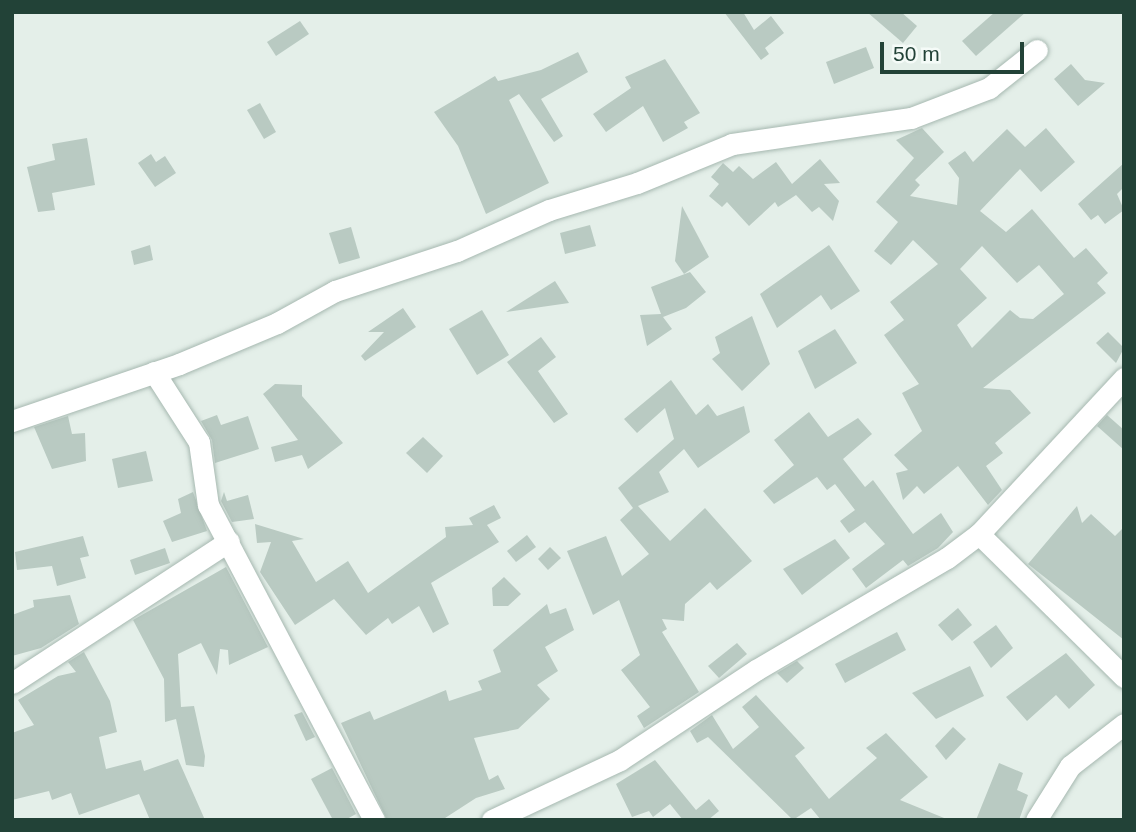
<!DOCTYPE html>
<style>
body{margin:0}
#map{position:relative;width:1136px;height:832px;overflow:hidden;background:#e4efe9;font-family:Helvetica,sans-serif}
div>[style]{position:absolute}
.building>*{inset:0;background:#b9cac2}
.roads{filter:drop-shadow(0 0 2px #a6b8b0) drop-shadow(0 0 2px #a6b8b0)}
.minor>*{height:21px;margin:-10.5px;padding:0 10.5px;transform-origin:10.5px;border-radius:10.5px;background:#fff}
span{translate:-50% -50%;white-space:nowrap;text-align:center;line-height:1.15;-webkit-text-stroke:7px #f5fbf8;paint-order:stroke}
.frame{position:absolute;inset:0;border:14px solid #224237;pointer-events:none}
.scale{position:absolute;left:880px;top:42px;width:144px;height:32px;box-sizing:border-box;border:4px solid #224237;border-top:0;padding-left:9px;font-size:21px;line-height:24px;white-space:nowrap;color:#224237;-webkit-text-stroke:5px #f5fbf8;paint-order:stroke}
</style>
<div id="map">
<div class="building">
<i style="clip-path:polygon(724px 12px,743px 12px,754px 30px,771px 16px,784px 33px,765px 48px,769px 54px,761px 60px)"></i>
<i style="clip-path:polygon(867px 12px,901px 12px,917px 26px,903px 43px)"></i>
<i style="clip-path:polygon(995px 12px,1026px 12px,976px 56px,962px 41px)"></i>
<i style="clip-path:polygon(300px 21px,309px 34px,276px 56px,267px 42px)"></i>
<i style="clip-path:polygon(866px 47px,874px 68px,834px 84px,826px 62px)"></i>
<i style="clip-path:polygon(578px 52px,588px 72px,541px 99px,563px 136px,554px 142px,519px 94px,509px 100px,549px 183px,486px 214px,458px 146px,434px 112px,495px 76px,498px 81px,541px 70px)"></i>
<i style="clip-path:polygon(665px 59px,700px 113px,684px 122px,688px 128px,663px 142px,643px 106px,606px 132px,593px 114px,631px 88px,625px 77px)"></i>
<i style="clip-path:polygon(1071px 64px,1085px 80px,1105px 83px,1078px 106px,1054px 79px)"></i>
<i style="clip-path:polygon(260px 103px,276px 132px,264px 139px,247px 110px)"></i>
<i style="clip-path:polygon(evenodd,922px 128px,944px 152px,915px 180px,920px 185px,910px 196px,957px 205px,959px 178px,948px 163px,965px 151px,973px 162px,1007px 129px,1025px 147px,1046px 128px,1075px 162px,1041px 192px,1020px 169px,980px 211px,1006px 232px,1032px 209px,1074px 258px,1086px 248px,1108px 273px,1097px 283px,1106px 293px,983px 388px,1010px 390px,1031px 413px,995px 443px,1003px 453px,986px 466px,1002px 490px,988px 505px,958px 466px,924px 494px,917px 486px,903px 500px,896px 473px,908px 470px,894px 455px,922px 431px,902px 393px,919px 384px,884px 335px,904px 320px,890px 302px,938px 264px,913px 240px,891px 265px,874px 251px,898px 222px,876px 202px,914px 158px,896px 140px,922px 128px,982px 246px,1017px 283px,1039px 265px,1064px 294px,1033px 319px,1020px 318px,1010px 310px,972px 348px,957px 325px,987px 298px,960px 269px,982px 246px)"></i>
<i style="clip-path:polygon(87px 138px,95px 185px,52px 193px,55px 210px,38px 212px,27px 167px,55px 160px,52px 144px)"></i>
<i style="clip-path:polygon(151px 154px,156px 162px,165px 156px,176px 173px,155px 187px,138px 163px)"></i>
<i style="clip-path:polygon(820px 159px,840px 183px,824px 184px,839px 201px,833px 221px,819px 207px,812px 212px,796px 195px,778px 207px,775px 202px,749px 226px,727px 202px,722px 207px,709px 196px,719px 184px,711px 177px,723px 163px,733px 172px,739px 166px,753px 179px,776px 162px,792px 184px)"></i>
<i style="clip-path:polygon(1124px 163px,1124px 187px,1117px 194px,1124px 210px,1105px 224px,1098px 215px,1091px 220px,1078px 204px)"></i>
<i style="clip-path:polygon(682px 206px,709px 257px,684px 274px,675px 261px)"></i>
<i style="clip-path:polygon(590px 225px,596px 246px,565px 254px,560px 233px)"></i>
<i style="clip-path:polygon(351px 227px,360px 258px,339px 264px,329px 233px)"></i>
<i style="clip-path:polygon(150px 245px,153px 260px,134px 265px,131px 251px)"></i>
<i style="clip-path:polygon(829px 245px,860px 291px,831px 310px,821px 295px,777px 328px,760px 294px)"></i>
<i style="clip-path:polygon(690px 272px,706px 292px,686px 308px,663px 317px,672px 329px,647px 346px,640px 315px,661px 314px,651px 287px)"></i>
<i style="clip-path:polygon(555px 281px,569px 303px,506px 312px)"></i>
<i style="clip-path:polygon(403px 308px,416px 327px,365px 361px,361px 356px,384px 332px,368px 332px)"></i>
<i style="clip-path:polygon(482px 310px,509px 355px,477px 375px,449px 329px)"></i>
<i style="clip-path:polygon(752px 316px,770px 364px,742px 391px,712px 359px,720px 353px,715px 337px)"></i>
<i style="clip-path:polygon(835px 329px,857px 363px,815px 389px,798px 351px)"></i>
<i style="clip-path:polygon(1108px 332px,1124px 348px,1116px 363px,1096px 343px)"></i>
<i style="clip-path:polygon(541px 337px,556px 357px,538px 371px,568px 414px,554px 423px,507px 362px)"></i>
<i style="clip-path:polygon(671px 380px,696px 415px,708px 404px,717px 416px,744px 406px,750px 432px,698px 468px,684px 449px,659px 472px,669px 492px,638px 506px,670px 541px,705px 508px,752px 561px,717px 590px,710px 582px,685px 604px,684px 621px,662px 619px,667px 629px,662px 632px,699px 692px,644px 728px,637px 716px,650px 707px,621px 670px,640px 655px,619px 600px,593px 615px,567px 551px,606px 536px,622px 576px,649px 554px,620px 520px,633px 508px,618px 488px,674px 439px,665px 408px,637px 433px,624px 419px)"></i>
<i style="clip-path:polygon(275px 384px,302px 385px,302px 396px,343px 443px,308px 469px,302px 455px,275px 462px,271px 447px,298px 440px,263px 394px)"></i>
<i style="clip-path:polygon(809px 412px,828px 437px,858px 418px,872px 434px,843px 459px,865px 487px,873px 480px,913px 534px,941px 513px,953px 532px,938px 548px,908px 566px,903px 560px,866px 588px,852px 569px,885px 544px,865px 522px,849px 533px,840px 521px,855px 510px,835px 484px,827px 490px,817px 477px,774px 504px,763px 491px,794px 465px,774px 440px)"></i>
<i style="clip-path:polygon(217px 415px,221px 425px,248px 416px,259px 449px,215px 463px,212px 440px,201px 421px)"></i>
<i style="clip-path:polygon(1107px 415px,1124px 430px,1124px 450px,1097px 426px)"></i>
<i style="clip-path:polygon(68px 416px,72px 434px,85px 433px,86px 461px,52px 469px,34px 427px)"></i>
<i style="clip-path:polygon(423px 437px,443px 456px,427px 473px,406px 453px)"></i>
<i style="clip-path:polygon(146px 451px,153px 481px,118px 488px,112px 459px)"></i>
<i style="clip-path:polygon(193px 492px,207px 531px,172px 542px,163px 521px,181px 513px,178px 499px)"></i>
<i style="clip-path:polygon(224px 492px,227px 501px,248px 495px,254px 519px,232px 522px,221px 501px)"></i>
<i style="clip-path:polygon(494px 505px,501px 518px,487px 525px,499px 542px,431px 583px,449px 624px,433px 633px,419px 606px,392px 624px,388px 618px,366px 635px,334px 599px,295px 625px,260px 572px,271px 542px,257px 543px,255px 524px,304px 539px,292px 541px,316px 582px,348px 561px,368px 593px,446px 537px,445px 527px,473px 525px,469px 518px)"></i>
<i style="clip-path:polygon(1077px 506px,1082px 523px,1091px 514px,1115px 536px,1124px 527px,1124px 640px,1028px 564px)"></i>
<i style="clip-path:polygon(527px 535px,536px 547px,516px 562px,507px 551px)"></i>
<i style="clip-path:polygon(83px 536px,89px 556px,80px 558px,86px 578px,57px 586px,52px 566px,17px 570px,15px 552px)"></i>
<i style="clip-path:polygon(835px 539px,850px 558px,802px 595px,783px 569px)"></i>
<i style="clip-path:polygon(550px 547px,561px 558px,548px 570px,538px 559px)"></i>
<i style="clip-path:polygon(165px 548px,170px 563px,135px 575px,130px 560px)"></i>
<i style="clip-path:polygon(226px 567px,268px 647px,229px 665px,228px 650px,220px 649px,217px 675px,201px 643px,178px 654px,181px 707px,194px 706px,205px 756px,204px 767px,186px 765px,176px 719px,165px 722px,164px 679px,133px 620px)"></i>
<i style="clip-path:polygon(504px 577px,521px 594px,508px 606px,493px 606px,492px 588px)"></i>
<i style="clip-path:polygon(70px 595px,79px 624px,41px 648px,12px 656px,12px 615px,34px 607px,33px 600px)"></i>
<i style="clip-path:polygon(547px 604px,550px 614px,566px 608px,574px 630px,545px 647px,558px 671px,537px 685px,550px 699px,518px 729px,474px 738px,489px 780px,498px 775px,505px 789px,476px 798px,442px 820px,387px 820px,341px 723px,370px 711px,374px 720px,446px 690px,449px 701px,482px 690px,478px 681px,501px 672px,493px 650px)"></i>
<i style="clip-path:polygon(958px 608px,972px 625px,952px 641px,938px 625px)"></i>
<i style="clip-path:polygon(996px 625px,1013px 648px,991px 668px,973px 642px)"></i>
<i style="clip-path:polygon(897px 632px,906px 650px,845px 683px,835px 664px)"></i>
<i style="clip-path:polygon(737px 643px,747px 654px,719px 678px,708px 666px)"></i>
<i style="clip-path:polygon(84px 652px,110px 701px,117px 732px,99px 737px,106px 769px,141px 760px,144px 771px,178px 759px,205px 820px,150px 820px,139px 794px,79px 815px,71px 793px,52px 800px,49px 791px,12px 800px,12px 733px,34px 725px,18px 700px,58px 676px,76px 672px,68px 662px)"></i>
<i style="clip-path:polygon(1066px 653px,1095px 685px,1069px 709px,1056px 695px,1027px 721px,1006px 697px)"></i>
<i style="clip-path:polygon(797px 661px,804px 668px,787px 683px,777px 673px)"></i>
<i style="clip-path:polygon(970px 666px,984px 696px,936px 719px,912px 693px)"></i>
<i style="clip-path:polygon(756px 695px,805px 748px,795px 756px,829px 799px,877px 758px,866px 748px,886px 733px,928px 777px,900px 800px,949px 820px,821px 820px,811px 808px,793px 820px,708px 737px,697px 743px,690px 731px,712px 715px,733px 749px,759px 727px,742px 707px)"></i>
<i style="clip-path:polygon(302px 712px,315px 737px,306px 741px,294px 715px)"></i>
<i style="clip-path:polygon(953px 727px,966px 739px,946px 760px,935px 746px)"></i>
<i style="clip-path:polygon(655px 760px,696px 810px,709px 799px,719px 811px,708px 820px,683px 820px,670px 804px,653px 817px,649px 811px,632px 817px,616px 784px)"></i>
<i style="clip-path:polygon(999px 763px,1023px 773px,1017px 790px,1028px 795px,1019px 820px,976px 820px)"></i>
<i style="clip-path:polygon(332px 768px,356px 814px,345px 820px,333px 820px,311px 779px)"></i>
</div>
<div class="roads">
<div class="minor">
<i style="left:154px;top:372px;width:83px;rotate:57.3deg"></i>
<i style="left:199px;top:442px;width:64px;rotate:81.9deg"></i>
<i style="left:208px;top:505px;width:356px;rotate:62.2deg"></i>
<i style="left:12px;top:421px;width:176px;rotate:-18.8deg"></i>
<i style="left:179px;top:364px;width:106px;rotate:-22.7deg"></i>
<i style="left:277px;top:323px;width:66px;rotate:-28.9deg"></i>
<i style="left:335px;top:291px;width:128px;rotate:-18.2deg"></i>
<i style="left:457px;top:251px;width:101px;rotate:-24deg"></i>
<i style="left:549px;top:210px;width:92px;rotate:-17.1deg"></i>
<i style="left:637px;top:183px;width:103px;rotate:-22.3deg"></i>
<i style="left:732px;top:144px;width:181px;rotate:-8.3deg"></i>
<i style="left:911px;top:118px;width:84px;rotate:-21deg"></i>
<i style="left:989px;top:88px;width:61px;rotate:-38.4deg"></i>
<i style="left:979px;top:534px;width:204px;rotate:44.6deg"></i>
<i style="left:12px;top:683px;width:259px;rotate:-33.2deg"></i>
<i style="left:492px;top:820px;width:141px;rotate:-25.1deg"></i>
<i style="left:620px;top:760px;width:163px;rotate:-33.5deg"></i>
<i style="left:756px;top:670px;width:221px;rotate:-30.4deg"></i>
<i style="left:947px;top:558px;width:40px;rotate:-37deg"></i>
<i style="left:979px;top:534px;width:213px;rotate:-47.1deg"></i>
<i style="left:1036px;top:820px;width:64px;rotate:-57.8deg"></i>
<i style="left:1070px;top:766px;width:68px;rotate:-37.9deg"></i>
</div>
</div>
<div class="frame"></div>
<div class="scale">50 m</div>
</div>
